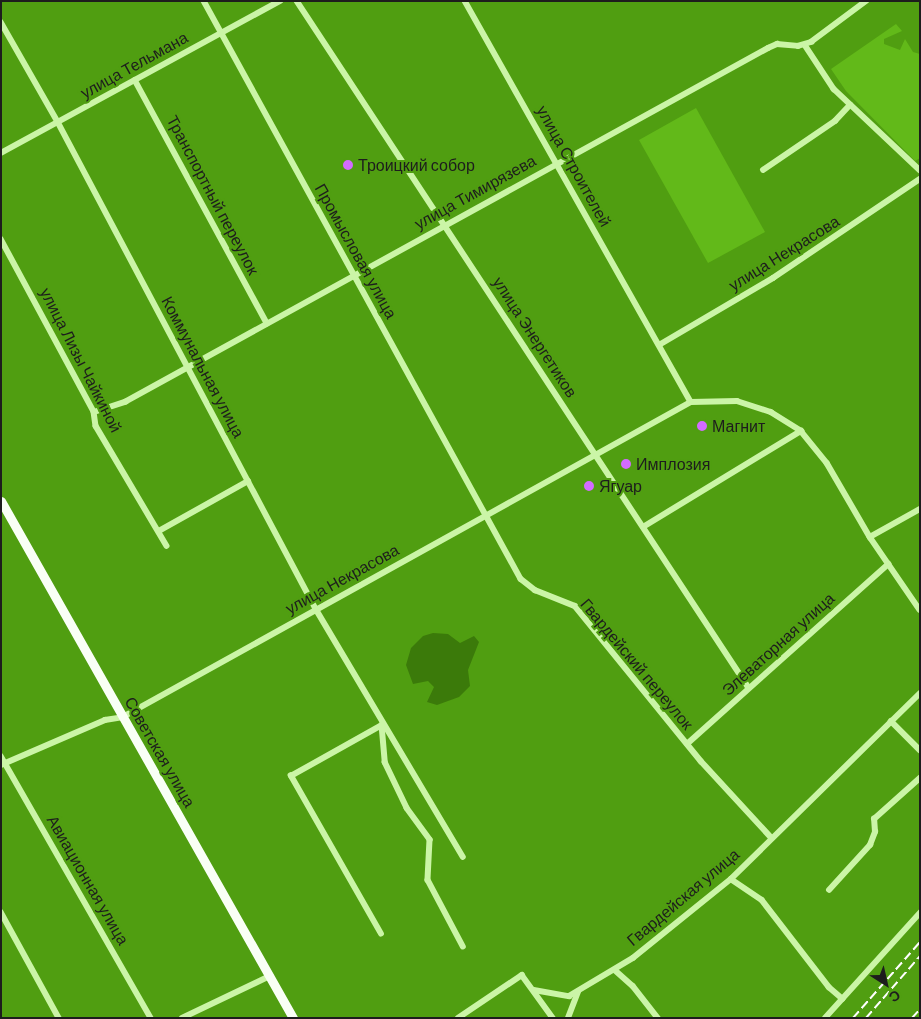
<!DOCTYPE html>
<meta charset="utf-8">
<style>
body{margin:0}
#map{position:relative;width:921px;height:1019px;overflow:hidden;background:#509e11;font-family:Barlow,sans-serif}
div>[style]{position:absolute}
.green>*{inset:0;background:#62b919}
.water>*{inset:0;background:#3b7a0a}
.minor>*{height:5.5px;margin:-2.75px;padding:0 2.75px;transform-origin:2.75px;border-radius:2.75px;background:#cbf5a7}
.primary>*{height:9px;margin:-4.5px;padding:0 4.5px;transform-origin:4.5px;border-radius:4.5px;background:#f9fff5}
.rail>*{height:2px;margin-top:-1px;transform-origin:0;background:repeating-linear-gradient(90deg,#fff 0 9px,transparent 0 13px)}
.dots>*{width:14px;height:14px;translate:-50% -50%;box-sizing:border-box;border:2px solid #509e11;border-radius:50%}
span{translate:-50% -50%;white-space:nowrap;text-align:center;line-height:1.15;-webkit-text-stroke:4px #509e11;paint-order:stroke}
.street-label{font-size:16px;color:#1d1d1d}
.poi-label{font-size:16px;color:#1d1d1d}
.left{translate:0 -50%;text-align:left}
.frame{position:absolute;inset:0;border:2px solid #1d1d1d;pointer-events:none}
.north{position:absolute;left:861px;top:959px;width:50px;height:50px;-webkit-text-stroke:4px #509e11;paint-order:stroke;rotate:145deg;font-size:14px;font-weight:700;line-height:20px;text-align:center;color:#1d1d1d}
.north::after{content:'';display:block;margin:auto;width:18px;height:22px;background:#1d1d1d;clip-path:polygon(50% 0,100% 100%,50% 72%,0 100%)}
</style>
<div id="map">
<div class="green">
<i style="clip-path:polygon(896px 24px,902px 31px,884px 39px,884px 44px,900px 50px,905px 39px,913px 52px,920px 54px,920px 158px,915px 161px,846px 91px,831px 69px)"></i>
<i style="clip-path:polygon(696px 108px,765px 232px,708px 263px,639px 140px)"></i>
</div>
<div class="water">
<i style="clip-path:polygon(433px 633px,448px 634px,460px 643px,474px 636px,479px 642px,468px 670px,470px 686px,459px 697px,437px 705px,427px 702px,434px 687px,428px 681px,413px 684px,406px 665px,411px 648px,423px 636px)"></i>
</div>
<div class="minor">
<i style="left:204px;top:1px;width:659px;rotate:61.26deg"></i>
<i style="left:521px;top:579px;width:18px;rotate:38deg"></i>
<i style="left:535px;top:590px;width:43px;rotate:21.8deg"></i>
<i style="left:575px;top:606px;width:200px;rotate:50.9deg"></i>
<i style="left:701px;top:761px;width:103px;rotate:47.4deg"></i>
<i style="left:297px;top:1px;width:822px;rotate:56.66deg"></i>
<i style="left:465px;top:1px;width:460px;rotate:60.6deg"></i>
<i style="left:1px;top:22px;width:115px;rotate:60.3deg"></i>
<i style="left:58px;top:122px;width:551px;rotate:62.09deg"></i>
<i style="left:316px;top:609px;width:288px;rotate:59.3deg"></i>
<i style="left:805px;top:45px;width:53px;rotate:56.6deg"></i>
<i style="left:834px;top:89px;width:118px;rotate:43.3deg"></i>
<i style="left:135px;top:80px;width:277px;rotate:61.5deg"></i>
<i style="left:1px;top:153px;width:318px;rotate:-28.6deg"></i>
<i style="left:763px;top:170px;width:87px;rotate:-34.2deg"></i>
<i style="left:835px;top:121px;width:22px;rotate:-47deg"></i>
<i style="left:1px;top:239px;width:196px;rotate:61.7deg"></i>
<i style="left:94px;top:412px;width:14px;rotate:82deg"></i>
<i style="left:96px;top:426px;width:139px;rotate:59.4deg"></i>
<i style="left:659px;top:345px;width:132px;rotate:-30.4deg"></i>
<i style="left:773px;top:278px;width:177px;rotate:-34deg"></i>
<i style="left:94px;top:412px;width:33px;rotate:-18deg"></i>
<i style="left:125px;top:402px;width:734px;rotate:-28.83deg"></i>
<i style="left:768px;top:48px;width:10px;rotate:-24deg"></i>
<i style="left:777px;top:44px;width:21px;rotate:5deg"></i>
<i style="left:798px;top:46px;width:14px;rotate:-17deg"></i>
<i style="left:811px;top:42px;width:69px;rotate:-36.7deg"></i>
<i style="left:643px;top:527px;width:185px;rotate:-31.3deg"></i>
<i style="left:159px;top:531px;width:102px;rotate:-29.3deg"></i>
<i style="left:870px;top:537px;width:57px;rotate:-29.2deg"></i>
<i style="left:891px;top:721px;width:41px;rotate:45deg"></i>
<i style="left:687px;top:744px;width:270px;rotate:-41.8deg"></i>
<i style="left:1px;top:756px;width:302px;rotate:60.2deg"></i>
<i style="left:1px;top:765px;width:113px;rotate:-23.4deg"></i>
<i style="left:105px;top:720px;width:18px;rotate:-9deg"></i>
<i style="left:123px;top:717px;width:649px;rotate:-29.01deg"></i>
<i style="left:691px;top:402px;width:46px;rotate:-1.2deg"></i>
<i style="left:737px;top:401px;width:36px;rotate:18deg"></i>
<i style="left:771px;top:412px;width:36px;rotate:32deg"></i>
<i style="left:801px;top:431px;width:41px;rotate:50.9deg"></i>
<i style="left:827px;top:463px;width:86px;rotate:59.8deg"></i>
<i style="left:870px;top:537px;width:88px;rotate:55.6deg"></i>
<i style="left:731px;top:879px;width:37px;rotate:34deg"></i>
<i style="left:762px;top:900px;width:110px;rotate:52.4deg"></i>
<i style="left:829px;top:987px;width:18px;rotate:41deg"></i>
<i style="left:829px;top:890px;width:61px;rotate:-47.7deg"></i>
<i style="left:870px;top:845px;width:14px;rotate:-69deg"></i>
<i style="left:875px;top:832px;width:13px;rotate:-94deg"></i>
<i style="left:874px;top:819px;width:62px;rotate:-41.7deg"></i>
<i style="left:1px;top:912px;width:121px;rotate:61.3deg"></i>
<i style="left:381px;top:934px;width:182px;rotate:-119.7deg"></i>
<i style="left:291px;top:776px;width:104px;rotate:-29.3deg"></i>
<i style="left:382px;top:725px;width:37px;rotate:85deg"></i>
<i style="left:385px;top:762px;width:51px;rotate:64.4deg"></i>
<i style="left:407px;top:808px;width:39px;rotate:54deg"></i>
<i style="left:430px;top:840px;width:40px;rotate:92.9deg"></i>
<i style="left:428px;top:880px;width:75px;rotate:62.1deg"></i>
<i style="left:615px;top:970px;width:24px;rotate:42deg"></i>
<i style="left:633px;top:986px;width:41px;rotate:52deg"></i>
<i style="left:534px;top:990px;width:36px;rotate:10deg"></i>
<i style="left:569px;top:996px;width:74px;rotate:-30.7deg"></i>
<i style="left:633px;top:958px;width:126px;rotate:-38.9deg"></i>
<i style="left:731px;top:879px;width:265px;rotate:-44.5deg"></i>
<i style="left:182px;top:1018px;width:98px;rotate:-25.5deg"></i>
<i style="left:458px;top:1018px;width:77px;rotate:-33.9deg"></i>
<i style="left:522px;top:975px;width:53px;rotate:54.2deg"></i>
<i style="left:568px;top:1018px;width:28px;rotate:-69deg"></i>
<i style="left:825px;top:1018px;width:142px;rotate:-47.9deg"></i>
</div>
<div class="primary">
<i style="left:1px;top:501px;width:594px;rotate:60.54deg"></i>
</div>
<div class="rail">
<i style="left:853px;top:1018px;width:101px;rotate:-48.6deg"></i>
<i style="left:866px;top:1018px;width:82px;rotate:-48.9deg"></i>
<i style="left:912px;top:1018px;width:12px;rotate:-48deg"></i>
</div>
<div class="dots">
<i style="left:348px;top:165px;background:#d36bff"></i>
<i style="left:702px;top:426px;background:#d36bff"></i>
<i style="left:626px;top:464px;background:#d36bff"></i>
<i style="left:589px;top:486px;background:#d36bff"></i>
</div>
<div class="street-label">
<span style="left:134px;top:65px;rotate:-29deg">улица Тельмана</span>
<span style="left:574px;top:166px;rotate:61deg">улица Строителей</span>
<span style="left:475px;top:192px;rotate:-29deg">улица Тимирязева</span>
<span style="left:213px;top:195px;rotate:62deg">Транспортный переулок</span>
<span style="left:356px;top:251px;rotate:61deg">Промысловая улица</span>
<span style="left:784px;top:253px;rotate:-32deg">улица Некрасова</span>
<span style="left:535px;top:337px;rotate:57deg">улица Энергетиков</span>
<span style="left:81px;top:360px;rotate:63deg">улица Лизы Чайкиной</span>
<span style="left:203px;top:367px;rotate:62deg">Коммунальная улица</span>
<span style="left:342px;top:579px;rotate:-29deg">улица Некрасова</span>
<span style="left:778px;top:644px;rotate:-42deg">Элеваторная улица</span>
<span style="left:637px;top:664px;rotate:50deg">Гвардейский переулок</span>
<span style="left:160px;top:752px;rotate:60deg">Советская улица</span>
<span style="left:88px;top:880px;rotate:60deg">Авиационная улица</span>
<span style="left:683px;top:897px;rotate:-40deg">Гвардейская улица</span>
</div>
<div class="poi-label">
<span class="left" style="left:358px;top:165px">Троицкий собор</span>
<span class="left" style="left:712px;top:426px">Магнит</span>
<span class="left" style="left:636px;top:464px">Имплозия</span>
<span class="left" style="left:599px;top:486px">Ягуар</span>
</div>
<div class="frame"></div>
<div class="north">С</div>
</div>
